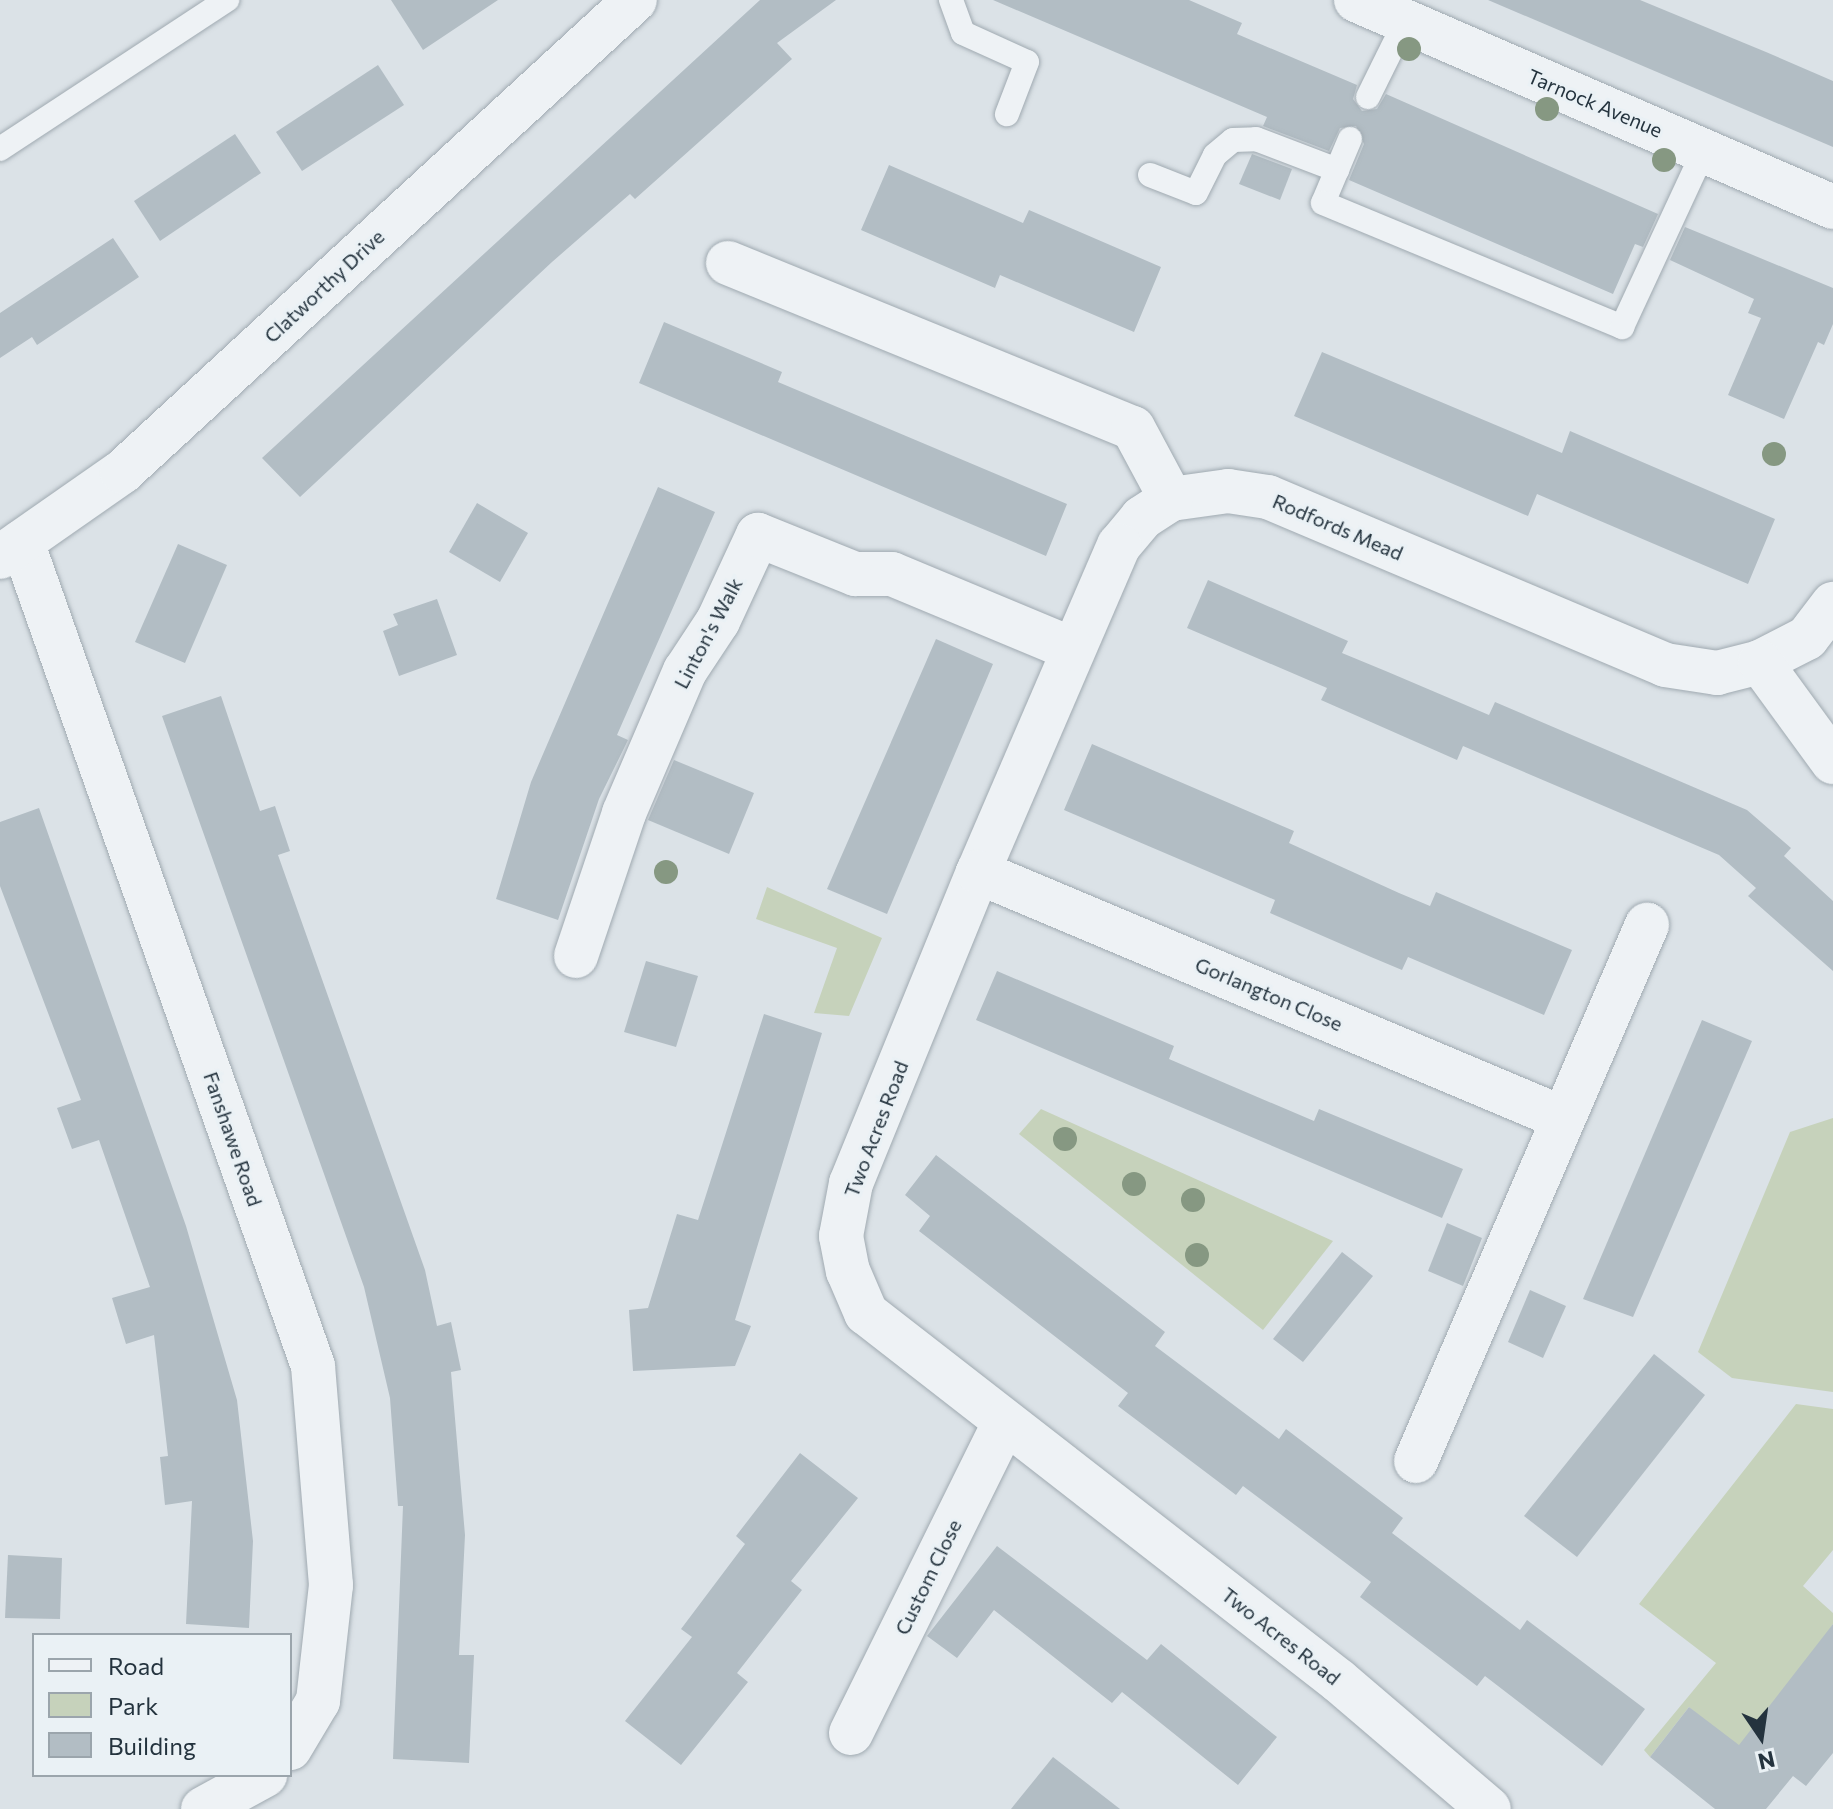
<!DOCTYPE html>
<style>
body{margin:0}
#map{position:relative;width:1833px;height:1809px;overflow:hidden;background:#dbe2e7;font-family:Commissioner,sans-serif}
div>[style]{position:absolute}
.green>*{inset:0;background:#c6d2bb}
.building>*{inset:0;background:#b2bdc4}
.roads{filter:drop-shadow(0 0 2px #a0aab1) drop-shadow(0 0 2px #a0aab1)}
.lane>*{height:24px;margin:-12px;padding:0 12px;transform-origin:12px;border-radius:12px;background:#eef2f5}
.street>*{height:44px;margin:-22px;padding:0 22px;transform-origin:22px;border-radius:22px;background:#eef2f5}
.trees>*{width:24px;height:24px;margin:-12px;border-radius:50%;background:#869882}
span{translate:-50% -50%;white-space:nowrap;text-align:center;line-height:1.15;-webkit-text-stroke:6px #eaf1f5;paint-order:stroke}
.street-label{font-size:20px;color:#24333e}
.legend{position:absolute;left:32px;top:1633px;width:260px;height:144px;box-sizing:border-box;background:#eaf1f5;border:2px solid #9ba5ac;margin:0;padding:10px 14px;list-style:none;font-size:24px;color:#24333e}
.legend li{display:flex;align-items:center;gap:16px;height:40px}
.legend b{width:40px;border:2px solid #9ba5ac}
.north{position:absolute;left:1721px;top:1697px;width:80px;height:80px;-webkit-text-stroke:6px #eaf1f5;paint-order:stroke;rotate:167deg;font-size:22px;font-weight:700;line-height:32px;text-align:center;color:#24333e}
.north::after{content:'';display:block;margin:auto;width:28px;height:36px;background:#24333e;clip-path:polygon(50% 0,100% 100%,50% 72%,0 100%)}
</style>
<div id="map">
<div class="green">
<i style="clip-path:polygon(767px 887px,882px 938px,849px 1016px,814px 1013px,837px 948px,756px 919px)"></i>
<i style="clip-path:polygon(1041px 1109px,1333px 1241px,1263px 1330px,1019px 1134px)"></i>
<i style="clip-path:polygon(1833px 1118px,1833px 1392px,1732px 1378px,1698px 1352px,1790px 1132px)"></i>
<i style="clip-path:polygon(1796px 1404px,1833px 1409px,1833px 1550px,1803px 1586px,1833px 1613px,1833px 1624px,1750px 1760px,1689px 1707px,1650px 1757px,1644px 1750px,1716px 1663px,1639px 1604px)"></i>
</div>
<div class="building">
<i style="clip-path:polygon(391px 0,498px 0,423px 50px)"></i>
<i style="clip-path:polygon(760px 0,836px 0,777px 43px,792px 59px,635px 199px,630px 194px,552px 262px,300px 497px,262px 458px)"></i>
<i style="clip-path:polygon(993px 0,1189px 0,1242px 23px,1237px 34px,1357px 85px,1353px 99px,1362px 111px,1377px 109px,1386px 94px,1658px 214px,1643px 247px,1635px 244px,1613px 294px,1349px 180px,1364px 144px,1356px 126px,1340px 128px,1329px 151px,1263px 126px,1267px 117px)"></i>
<i style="clip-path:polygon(1488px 0,1640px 0,1766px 52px,1833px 81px,1833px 147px)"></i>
<i style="clip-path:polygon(378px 65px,404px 105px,302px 171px,276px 132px)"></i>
<i style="clip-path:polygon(235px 134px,261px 173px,160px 241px,134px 201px)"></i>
<i style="clip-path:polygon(1252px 154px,1292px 169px,1280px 200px,1239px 184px)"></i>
<i style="clip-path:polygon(889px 165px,1023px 223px,1029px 210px,1161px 267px,1134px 332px,1000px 275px,995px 288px,861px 230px)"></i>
<i style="clip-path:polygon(1685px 227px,1833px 288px,1833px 324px,1824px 345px,1818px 342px,1784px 419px,1728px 395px,1761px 318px,1748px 313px,1754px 299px,1670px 260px)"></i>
<i style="clip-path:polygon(113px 238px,139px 277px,37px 345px,32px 337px,0 358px,0 313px)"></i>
<i style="clip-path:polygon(664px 322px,782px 372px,778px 382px,1067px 504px,1046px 556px,639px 383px)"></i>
<i style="clip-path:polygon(1322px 352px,1562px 453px,1570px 431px,1775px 519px,1748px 584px,1537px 494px,1528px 516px,1294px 416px)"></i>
<i style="clip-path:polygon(658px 487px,715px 512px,617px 735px,628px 740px,599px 799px,558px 920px,496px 899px,531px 782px)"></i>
<i style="clip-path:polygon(477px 503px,528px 533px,500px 582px,449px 552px)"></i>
<i style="clip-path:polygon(178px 544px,227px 565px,185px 663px,135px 642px)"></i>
<i style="clip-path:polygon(1208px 580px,1348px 641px,1342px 653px,1388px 672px,1489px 715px,1495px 702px,1747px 810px,1791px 848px,1784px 856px,1833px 901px,1833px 971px,1748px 896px,1756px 888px,1719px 855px,1463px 746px,1457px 760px,1321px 700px,1327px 688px,1187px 628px)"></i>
<i style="clip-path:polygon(437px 599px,457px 655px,399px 676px,383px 631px,398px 625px,393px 614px)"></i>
<i style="clip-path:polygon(936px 639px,993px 664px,887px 914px,827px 889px)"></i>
<i style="clip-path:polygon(221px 696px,260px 811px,275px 806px,290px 851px,278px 855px,425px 1270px,437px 1326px,451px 1322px,461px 1370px,451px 1372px,465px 1535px,459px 1655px,474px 1655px,469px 1763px,393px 1759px,403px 1506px,398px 1506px,390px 1398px,364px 1287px,162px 716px)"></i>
<i style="clip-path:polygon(1092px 744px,1294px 831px,1289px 843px,1399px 893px,1430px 906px,1436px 892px,1572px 950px,1544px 1015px,1408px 957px,1402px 970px,1371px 957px,1270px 913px,1275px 900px,1064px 810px)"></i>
<i style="clip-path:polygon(674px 760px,754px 793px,729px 854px,648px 820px)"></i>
<i style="clip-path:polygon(39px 808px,186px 1226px,237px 1400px,253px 1541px,249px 1628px,186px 1624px,192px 1501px,165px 1505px,160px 1457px,168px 1456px,154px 1335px,126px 1344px,112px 1298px,150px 1287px,99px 1140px,72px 1149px,57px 1108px,81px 1100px,0 886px,0 822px)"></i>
<i style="clip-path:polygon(646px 961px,698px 976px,676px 1047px,624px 1032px)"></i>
<i style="clip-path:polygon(997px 971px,1174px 1046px,1169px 1059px,1227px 1084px,1314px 1121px,1319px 1109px,1463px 1169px,1442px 1218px,976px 1020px)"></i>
<i style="clip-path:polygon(764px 1014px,822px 1033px,735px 1320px,751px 1326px,735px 1366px,633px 1371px,629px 1310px,648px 1308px,677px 1214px,698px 1220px)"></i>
<i style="clip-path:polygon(1702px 1020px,1752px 1041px,1633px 1317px,1583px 1299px)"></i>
<i style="clip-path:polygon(936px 1155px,1165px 1332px,1155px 1346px,1279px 1439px,1286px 1429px,1403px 1518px,1392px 1533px,1520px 1630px,1527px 1620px,1645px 1709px,1602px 1766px,1485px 1676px,1477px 1686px,1360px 1597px,1371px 1582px,1243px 1486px,1236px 1495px,1118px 1406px,1128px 1393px,919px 1231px,930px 1216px,905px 1195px)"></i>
<i style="clip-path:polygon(1447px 1223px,1482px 1238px,1463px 1286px,1428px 1271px)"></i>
<i style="clip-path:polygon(1342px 1252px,1373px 1276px,1303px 1362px,1273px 1339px)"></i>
<i style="clip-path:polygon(1530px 1290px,1566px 1306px,1543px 1358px,1508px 1342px)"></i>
<i style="clip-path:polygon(1654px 1354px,1705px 1395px,1577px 1557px,1524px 1516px)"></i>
<i style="clip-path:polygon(800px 1453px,858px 1498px,791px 1581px,802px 1590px,737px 1673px,748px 1682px,681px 1765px,625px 1721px,692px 1637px,681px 1629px,745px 1544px,736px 1536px)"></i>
<i style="clip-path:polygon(997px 1546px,1147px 1660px,1161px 1644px,1277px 1737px,1238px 1785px,1122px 1692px,1112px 1703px,994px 1610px,957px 1658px,927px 1636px)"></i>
<i style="clip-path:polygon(8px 1555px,62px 1558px,60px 1619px,5px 1618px)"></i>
<i style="clip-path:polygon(1833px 1624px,1833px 1753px,1806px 1786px,1793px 1776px,1766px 1809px,1715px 1809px,1650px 1757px,1689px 1707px,1739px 1745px)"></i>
<i style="clip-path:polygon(1053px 1757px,1120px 1809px,1011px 1809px)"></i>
</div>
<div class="roads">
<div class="lane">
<i style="left:951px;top:0;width:35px;rotate:70deg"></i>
<i style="left:963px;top:33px;width:70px;rotate:24.4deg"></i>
<i style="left:1027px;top:62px;width:56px;rotate:111deg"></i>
<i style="left:1368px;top:97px;width:84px;rotate:-63.7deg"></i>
<i style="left:1350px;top:139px;width:69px;rotate:112.9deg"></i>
<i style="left:1323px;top:203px;width:324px;rotate:22.5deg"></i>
<i style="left:1622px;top:327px;width:195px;rotate:-65.1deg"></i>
<i style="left:0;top:149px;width:272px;rotate:-33.3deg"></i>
<i style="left:1150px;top:175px;width:49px;rotate:21.4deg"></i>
<i style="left:1196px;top:193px;width:42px;rotate:-63.4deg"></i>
<i style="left:1215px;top:155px;width:23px;rotate:-40deg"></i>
<i style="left:1233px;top:140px;width:23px;rotate:-2deg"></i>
<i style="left:1256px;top:139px;width:87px;rotate:20.9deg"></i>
</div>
<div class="street">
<i style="left:1356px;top:0;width:520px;rotate:23.46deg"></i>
<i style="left:728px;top:263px;width:437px;rotate:22.2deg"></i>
<i style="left:1133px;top:428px;width:81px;rotate:61.8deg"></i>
<i style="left:1171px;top:499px;width:58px;rotate:-8deg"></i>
<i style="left:1228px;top:491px;width:40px;rotate:8.5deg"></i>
<i style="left:1268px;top:497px;width:431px;rotate:22.9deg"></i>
<i style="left:1665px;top:665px;width:53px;rotate:8.7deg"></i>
<i style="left:1717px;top:673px;width:44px;rotate:-14.3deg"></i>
<i style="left:1760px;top:662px;width:53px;rotate:-27.1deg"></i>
<i style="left:1807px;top:638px;width:43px;rotate:-52.6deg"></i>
<i style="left:1171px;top:499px;width:35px;rotate:147deg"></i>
<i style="left:1142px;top:518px;width:35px;rotate:130deg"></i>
<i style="left:1119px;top:545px;width:356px;rotate:113.3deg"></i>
<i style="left:978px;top:872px;width:336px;rotate:112.2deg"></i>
<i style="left:851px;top:1183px;width:54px;rotate:100.7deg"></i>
<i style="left:841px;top:1236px;width:36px;rotate:79deg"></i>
<i style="left:848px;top:1271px;width:46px;rotate:66.8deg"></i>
<i style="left:866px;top:1313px;width:599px;rotate:37.88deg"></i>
<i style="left:1339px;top:1681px;width:197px;rotate:40.5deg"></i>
<i style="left:22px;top:542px;width:874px;rotate:70.55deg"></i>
<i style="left:313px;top:1366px;width:220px;rotate:85.3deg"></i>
<i style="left:331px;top:1585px;width:117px;rotate:96.4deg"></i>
<i style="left:318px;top:1701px;width:55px;rotate:120.8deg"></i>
<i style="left:0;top:557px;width:149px;rotate:-34.9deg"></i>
<i style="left:122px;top:472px;width:697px;rotate:-42.62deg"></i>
<i style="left:1760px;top:662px;width:124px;rotate:53.9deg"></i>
<i style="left:978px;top:872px;width:631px;rotate:22.83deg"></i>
<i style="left:576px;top:956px;width:151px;rotate:-71.4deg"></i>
<i style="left:624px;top:813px;width:155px;rotate:-66.8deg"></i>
<i style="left:685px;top:671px;width:60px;rotate:-56.6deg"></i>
<i style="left:718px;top:621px;width:95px;rotate:-65.1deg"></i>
<i style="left:758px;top:535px;width:105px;rotate:21.9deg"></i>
<i style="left:855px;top:574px;width:37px"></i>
<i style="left:892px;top:574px;width:195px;rotate:22.6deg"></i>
<i style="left:1416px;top:1461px;width:584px;rotate:-66.69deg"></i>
<i style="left:851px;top:1733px;width:347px;rotate:-63.7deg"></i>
<i style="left:203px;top:1809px;width:71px;rotate:-28.7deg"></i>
</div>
</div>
<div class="trees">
<i style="left:1409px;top:49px"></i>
<i style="left:1547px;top:109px"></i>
<i style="left:1664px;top:160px"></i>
<i style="left:1774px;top:454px"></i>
<i style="left:666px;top:872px"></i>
<i style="left:1065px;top:1139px"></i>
<i style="left:1134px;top:1184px"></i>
<i style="left:1193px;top:1200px"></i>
<i style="left:1197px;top:1255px"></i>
</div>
<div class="street-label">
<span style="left:1595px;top:103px;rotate:23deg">Tarnock Avenue</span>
<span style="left:324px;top:286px;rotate:-43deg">Clatworthy Drive</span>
<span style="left:1338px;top:527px;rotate:23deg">Rodfords Mead</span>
<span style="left:708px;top:633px;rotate:-62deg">Linton's Walk</span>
<span style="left:1269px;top:994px;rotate:23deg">Gorlangton Close</span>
<span style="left:876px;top:1129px;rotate:-69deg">Two Acres Road</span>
<span style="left:233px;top:1139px;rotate:71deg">Fanshawe Road</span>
<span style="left:928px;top:1577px;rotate:-64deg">Custom Close</span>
<span style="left:1281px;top:1636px;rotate:38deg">Two Acres Road</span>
</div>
<ul class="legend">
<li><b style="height:10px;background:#eef2f5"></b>Road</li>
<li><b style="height:22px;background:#c6d2bb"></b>Park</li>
<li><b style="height:22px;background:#b2bdc4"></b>Building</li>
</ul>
<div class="north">N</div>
</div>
